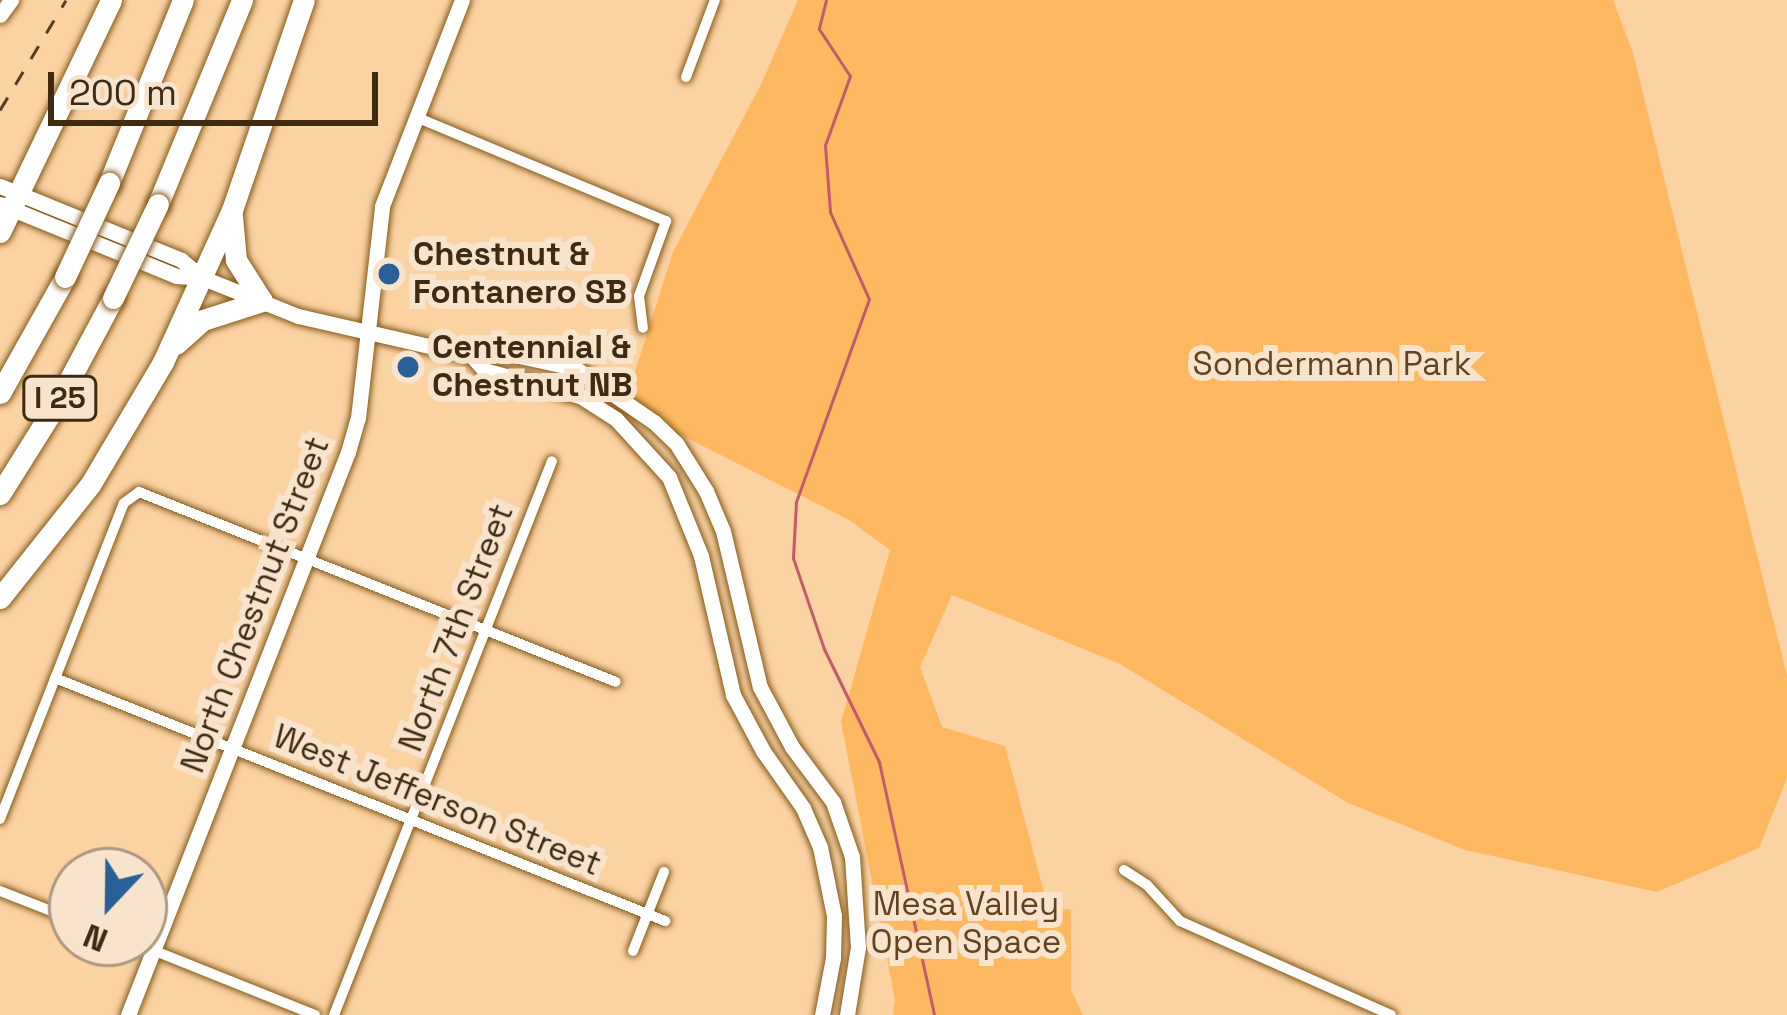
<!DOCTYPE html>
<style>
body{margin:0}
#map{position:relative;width:1787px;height:1015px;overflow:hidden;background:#fbd2a2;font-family:"Space Grotesk",sans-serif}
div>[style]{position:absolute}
.green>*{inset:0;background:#feb960}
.stream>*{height:3px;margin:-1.5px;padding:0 1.5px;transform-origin:1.5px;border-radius:1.5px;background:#c35b6d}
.roads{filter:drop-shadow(0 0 3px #865a19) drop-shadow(0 0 3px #865a19)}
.street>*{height:10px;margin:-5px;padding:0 5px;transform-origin:5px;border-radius:5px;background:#fff}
.secondary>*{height:15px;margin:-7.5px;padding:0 7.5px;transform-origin:7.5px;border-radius:7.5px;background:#fff}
.highway>*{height:21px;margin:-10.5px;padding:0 10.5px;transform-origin:10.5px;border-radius:10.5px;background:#fff}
.rail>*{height:3px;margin-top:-1.5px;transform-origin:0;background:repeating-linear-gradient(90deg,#533e21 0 15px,transparent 0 30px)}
.bridges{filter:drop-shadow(0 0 3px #865a19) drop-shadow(0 0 3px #865a19)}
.highway-bridge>*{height:21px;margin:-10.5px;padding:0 10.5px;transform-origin:10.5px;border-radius:10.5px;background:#fff}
.dots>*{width:33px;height:33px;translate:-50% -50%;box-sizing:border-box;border:6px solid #f8e3cc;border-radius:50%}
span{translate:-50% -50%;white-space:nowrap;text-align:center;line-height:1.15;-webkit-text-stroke:12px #f8e3cc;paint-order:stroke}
.shield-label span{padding:3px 9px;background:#f8e3cc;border:3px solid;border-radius:9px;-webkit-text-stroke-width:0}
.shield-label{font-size:30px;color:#3e2b11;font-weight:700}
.poi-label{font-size:33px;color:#3e2b11;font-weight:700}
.left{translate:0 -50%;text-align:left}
.park-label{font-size:33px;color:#61441f}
.street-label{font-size:33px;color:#3e2b11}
.north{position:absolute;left:48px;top:847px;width:120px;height:120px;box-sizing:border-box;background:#f8e3cc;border:3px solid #ae9981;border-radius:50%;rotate:202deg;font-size:33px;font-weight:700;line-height:48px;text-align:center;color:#3e2b11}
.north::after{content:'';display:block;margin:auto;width:42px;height:54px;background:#296098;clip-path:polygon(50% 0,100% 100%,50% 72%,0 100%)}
.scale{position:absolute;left:48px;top:72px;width:330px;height:54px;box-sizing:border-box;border:6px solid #3e2b11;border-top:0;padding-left:15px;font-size:36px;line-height:42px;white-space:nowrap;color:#3e2b11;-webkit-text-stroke:9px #f8e3cc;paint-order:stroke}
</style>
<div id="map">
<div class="green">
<i style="clip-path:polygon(798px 0,1613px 0,1633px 53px,1787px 676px,1787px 778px,1759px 848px,1657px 892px,1465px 850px,1348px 803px,1120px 664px,952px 595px,920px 667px,942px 727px,1005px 746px,1048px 907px,1071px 910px,1071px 990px,1083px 1015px,893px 1015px,895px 1000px,841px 722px,890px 550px,849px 520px,624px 406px,673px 252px,761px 84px)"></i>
</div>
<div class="stream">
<i style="left:826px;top:0;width:30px;rotate:104deg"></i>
<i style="left:819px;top:29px;width:56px;rotate:56.6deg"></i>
<i style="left:850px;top:76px;width:73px;rotate:109.9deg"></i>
<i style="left:825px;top:145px;width:67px;rotate:85.7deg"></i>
<i style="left:830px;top:212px;width:95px;rotate:65.9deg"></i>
<i style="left:869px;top:299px;width:216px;rotate:109.8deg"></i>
<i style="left:796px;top:502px;width:56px;rotate:93.1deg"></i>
<i style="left:793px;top:558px;width:96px;rotate:71.2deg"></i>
<i style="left:824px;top:649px;width:126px;rotate:64deg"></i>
<i style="left:879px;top:762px;width:259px;rotate:77.7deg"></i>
</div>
<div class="roads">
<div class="street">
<i style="left:686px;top:77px;width:82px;rotate:-69.4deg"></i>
<i style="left:416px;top:117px;width:271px;rotate:22.6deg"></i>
<i style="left:666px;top:221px;width:80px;rotate:109.8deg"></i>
<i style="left:639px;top:296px;width:32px;rotate:83deg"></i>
<i style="left:55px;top:678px;width:657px;rotate:21.72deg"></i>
<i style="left:0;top:819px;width:339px;rotate:-68.6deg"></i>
<i style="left:124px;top:503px;width:19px;rotate:-36deg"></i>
<i style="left:139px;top:492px;width:513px;rotate:21.72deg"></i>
<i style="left:1124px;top:870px;width:27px;rotate:33deg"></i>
<i style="left:1147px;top:885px;width:49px;rotate:47.5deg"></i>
<i style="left:1180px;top:921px;width:231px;rotate:24deg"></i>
<i style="left:0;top:891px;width:77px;rotate:21.3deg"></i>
<i style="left:135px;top:943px;width:194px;rotate:21.8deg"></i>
<i style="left:633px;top:951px;width:85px;rotate:-68.6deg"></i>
<i style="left:334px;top:1015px;width:595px;rotate:-68.52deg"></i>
</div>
<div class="secondary">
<i style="left:0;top:15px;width:19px;rotate:-54deg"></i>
<i style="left:0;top:186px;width:196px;rotate:22.2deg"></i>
<i style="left:181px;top:260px;width:28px;rotate:39deg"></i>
<i style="left:203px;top:278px;width:102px;rotate:21.8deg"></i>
<i style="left:298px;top:316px;width:179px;rotate:12.9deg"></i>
<i style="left:472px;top:356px;width:29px;rotate:-8deg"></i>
<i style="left:501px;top:352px;width:76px;rotate:12.2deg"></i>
<i style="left:575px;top:368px;width:96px;rotate:34.4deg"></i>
<i style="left:654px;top:422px;width:30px;rotate:44deg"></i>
<i style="left:676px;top:443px;width:57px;rotate:58deg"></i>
<i style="left:706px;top:491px;width:43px;rotate:67deg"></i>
<i style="left:723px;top:531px;width:160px;rotate:76.7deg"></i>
<i style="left:760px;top:687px;width:68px;rotate:61.9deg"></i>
<i style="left:792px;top:747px;width:69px;rotate:53.3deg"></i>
<i style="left:833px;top:802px;width:58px;rotate:70.9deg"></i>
<i style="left:852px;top:857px;width:90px;rotate:86.2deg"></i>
<i style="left:858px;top:947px;width:69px;rotate:99.2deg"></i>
<i style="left:0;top:204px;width:190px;rotate:22.2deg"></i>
<i style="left:176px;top:276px;width:27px;rotate:4deg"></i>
<i style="left:472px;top:356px;width:18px;rotate:49deg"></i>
<i style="left:484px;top:370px;width:99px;rotate:15.2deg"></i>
<i style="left:580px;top:396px;width:43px;rotate:32.6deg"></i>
<i style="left:616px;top:419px;width:79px;rotate:47.6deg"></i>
<i style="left:669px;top:477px;width:85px;rotate:67.9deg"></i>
<i style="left:701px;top:556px;width:143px;rotate:77deg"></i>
<i style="left:733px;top:695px;width:64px;rotate:61.8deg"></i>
<i style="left:763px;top:751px;width:70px;rotate:54.9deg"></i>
<i style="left:803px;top:808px;width:43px;rotate:66.4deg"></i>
<i style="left:820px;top:847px;width:70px;rotate:78.5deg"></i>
<i style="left:834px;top:916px;width:42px;rotate:91.4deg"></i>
<i style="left:833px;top:958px;width:58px;rotate:100.9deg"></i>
<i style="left:128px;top:1015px;width:604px;rotate:-68.66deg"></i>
<i style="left:348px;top:452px;width:35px;rotate:-74deg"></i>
<i style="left:358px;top:418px;width:213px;rotate:-83.5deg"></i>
<i style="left:382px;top:206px;width:221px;rotate:-68.8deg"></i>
</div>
<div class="highway">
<i style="left:109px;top:183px;width:197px;rotate:-68deg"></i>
<i style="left:158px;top:204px;width:221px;rotate:-67.6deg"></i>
<i style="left:0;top:232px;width:257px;rotate:-64.4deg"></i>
<i style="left:176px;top:344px;width:36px;rotate:-42deg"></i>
<i style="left:203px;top:320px;width:62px;rotate:-17.9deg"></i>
<i style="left:262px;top:301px;width:49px;rotate:-122.4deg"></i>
<i style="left:236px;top:260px;width:44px;rotate:-95.2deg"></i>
<i style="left:0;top:393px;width:133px;rotate:-60.7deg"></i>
<i style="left:0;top:494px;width:107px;rotate:-57.9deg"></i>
<i style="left:57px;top:403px;width:119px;rotate:-61.9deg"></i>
<i style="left:0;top:598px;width:144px;rotate:-51.5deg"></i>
<i style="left:90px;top:485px;width:143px;rotate:-59.3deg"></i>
<i style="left:163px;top:362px;width:167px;rotate:-65.6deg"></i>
<i style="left:232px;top:210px;width:222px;rotate:-71.1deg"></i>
</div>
</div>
<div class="rail">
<i style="left:0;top:110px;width:128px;rotate:-59deg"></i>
</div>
<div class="bridges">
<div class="highway-bridge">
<i style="left:65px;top:277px;width:104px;rotate:-64.9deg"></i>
<i style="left:113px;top:298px;width:104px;rotate:-64.4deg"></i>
</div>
</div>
<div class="dots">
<i style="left:389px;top:274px;background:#296098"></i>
<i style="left:408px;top:367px;background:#296098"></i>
</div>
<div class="shield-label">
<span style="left:60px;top:398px">I 25</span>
</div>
<div class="poi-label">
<span class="left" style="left:413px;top:274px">Chestnut &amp;<br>Fontanero SB</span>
<span class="left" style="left:432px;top:367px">Centennial &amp;<br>Chestnut NB</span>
</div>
<div class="park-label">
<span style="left:1332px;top:365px">Sondermann Park</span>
<span style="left:966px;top:924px">Mesa Valley<br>Open Space</span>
</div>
<div class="street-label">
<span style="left:256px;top:605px;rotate:-69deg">North Chestnut Street</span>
<span style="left:457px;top:628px;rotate:-69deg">North 7th Street</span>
<span style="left:437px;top:801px;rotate:22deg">West Jefferson Street</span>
</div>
<div class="north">N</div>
<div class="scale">200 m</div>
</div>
